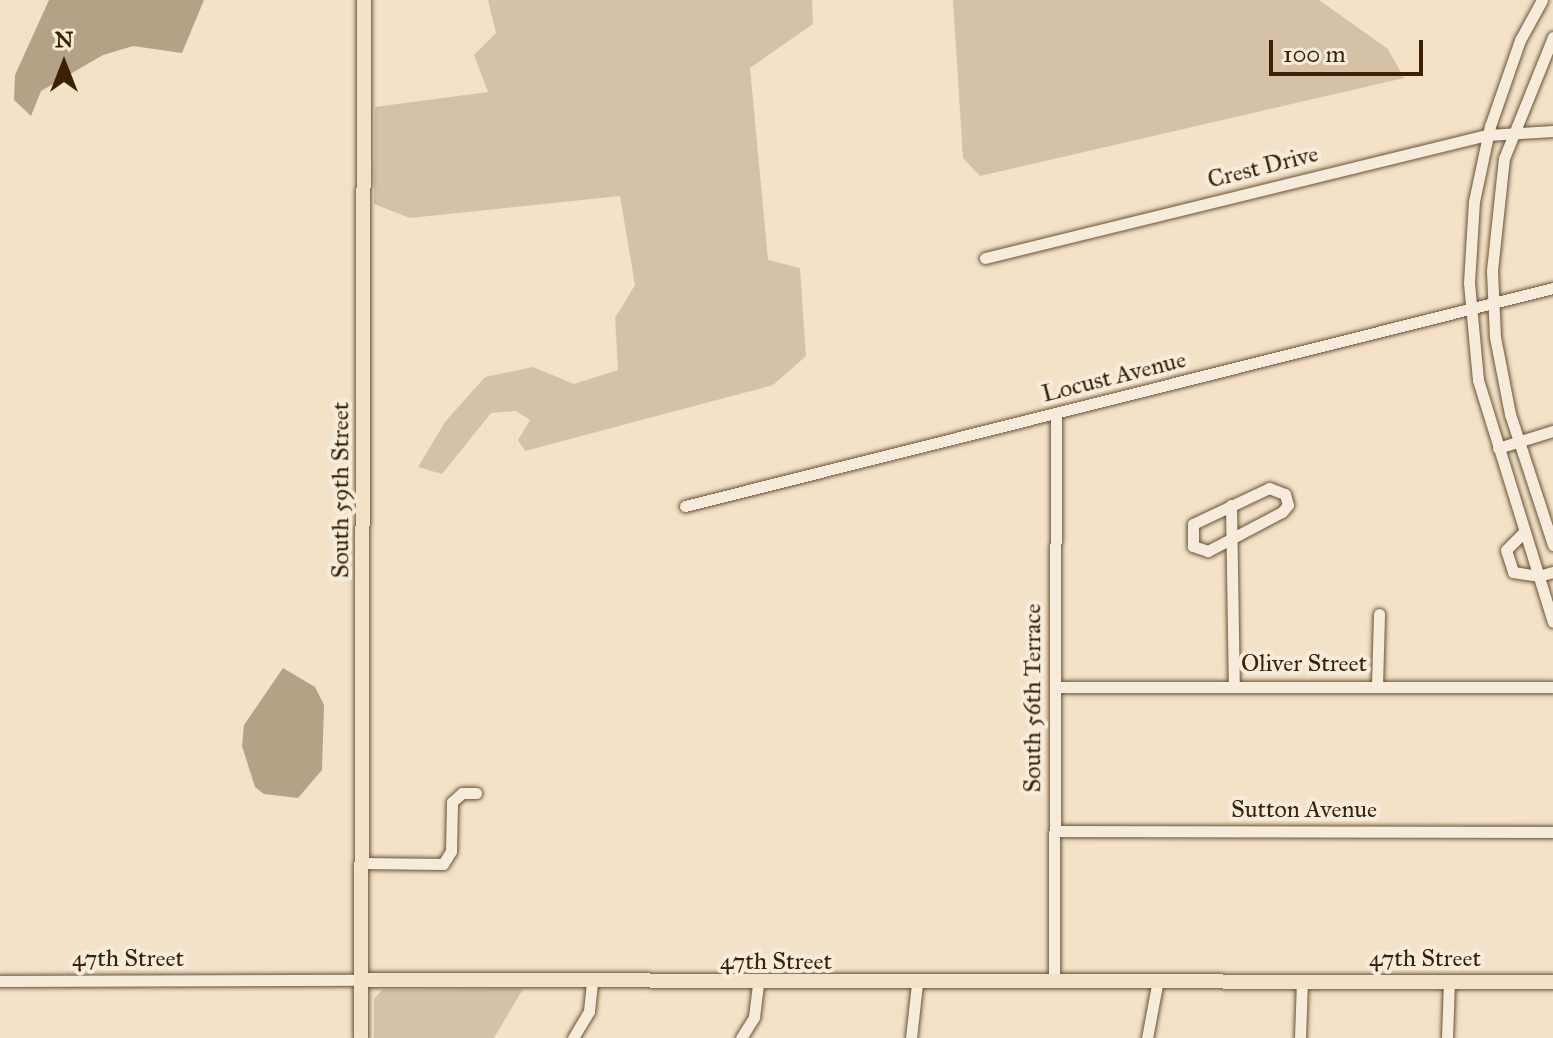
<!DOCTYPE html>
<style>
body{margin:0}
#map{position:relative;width:1553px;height:1038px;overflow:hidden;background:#f3e2c8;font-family:"IM FELL Great Primer",serif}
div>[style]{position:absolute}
.green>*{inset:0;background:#d4c1a7}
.water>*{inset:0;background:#b5a185}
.roads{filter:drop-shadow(0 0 2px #6a5234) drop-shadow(0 0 2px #6a5234)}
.minor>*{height:11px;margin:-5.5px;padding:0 5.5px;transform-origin:5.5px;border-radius:5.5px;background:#f7ecdb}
.major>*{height:14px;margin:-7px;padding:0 7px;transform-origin:7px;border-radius:7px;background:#f3e2c8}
span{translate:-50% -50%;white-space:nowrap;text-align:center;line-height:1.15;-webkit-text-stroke:8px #f7ecdb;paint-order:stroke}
.street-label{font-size:24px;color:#3c2203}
.north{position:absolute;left:24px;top:24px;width:80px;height:80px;-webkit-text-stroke:6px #f7ecdb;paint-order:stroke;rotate:0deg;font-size:22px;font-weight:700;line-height:32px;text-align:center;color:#3c2203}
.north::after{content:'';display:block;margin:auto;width:28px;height:36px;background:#3c2203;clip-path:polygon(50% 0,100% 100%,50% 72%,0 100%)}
.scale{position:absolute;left:1269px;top:40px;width:154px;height:36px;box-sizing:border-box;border:4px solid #3c2203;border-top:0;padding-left:10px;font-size:24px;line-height:28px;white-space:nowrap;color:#3c2203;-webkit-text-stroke:6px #f7ecdb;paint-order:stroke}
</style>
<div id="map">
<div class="green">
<i style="clip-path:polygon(488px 0,812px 0,813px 24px,750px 68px,768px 260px,800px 268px,806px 356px,773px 385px,525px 451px,518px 440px,530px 420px,516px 411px,491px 413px,442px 474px,418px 467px,445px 422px,485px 377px,533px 367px,574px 384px,618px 370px,615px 318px,635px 285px,620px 196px,410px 218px,374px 204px,375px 107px,488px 92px,474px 55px,496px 33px)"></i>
<i style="clip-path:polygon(953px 0,1319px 0,1388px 49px,1404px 78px,980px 176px,963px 158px)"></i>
<i style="clip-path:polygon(523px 989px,494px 1038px,374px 1038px,374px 999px,382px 990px)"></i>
</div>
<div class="water">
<i style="clip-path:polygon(49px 0,204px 0,182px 53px,133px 46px,103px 55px,41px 91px,31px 116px,14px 100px,15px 75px)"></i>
<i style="clip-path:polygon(283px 668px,315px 687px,324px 705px,322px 770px,298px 798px,264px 794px,255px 787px,242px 746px,244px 725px)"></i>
</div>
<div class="roads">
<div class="minor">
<i style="left:1542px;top:0;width:46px;rotate:118.8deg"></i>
<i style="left:1520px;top:40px;width:91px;rotate:109.2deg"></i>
<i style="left:1490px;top:126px;width:77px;rotate:102deg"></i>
<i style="left:1474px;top:201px;width:82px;rotate:93.5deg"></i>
<i style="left:1469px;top:283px;width:97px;rotate:84.7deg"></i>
<i style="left:1478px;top:380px;width:253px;rotate:72.8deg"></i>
<i style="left:1553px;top:37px;width:131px;rotate:112deg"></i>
<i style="left:1504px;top:158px;width:114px;rotate:96.1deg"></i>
<i style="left:1492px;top:271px;width:66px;rotate:87.4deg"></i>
<i style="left:1495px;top:337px;width:78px;rotate:79deg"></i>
<i style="left:1510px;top:414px;width:138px;rotate:71.8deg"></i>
<i style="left:985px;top:258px;width:517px;rotate:-13.77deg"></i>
<i style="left:1487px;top:135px;width:66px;rotate:-3.5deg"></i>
<i style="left:1498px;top:448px;width:58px;rotate:-17.2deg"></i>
<i style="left:1269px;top:488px;width:17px;rotate:21deg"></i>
<i style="left:1285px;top:494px;width:11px;rotate:75deg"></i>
<i style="left:1288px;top:505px;width:9px;rotate:131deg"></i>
<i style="left:1282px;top:512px;width:84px;rotate:152.2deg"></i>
<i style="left:1208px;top:551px;width:16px;rotate:-162deg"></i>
<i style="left:1193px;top:546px;width:22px;rotate:-90deg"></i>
<i style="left:1193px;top:524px;width:84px;rotate:-25.3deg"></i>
<i style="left:1231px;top:505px;width:181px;rotate:89.1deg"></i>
<i style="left:685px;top:506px;width:895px;rotate:-14.1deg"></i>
<i style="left:1524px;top:532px;width:25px;rotate:135deg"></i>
<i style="left:1506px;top:550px;width:23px;rotate:72deg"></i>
<i style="left:1513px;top:572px;width:25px;rotate:9deg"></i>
<i style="left:1538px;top:576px;width:16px;rotate:-15deg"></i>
<i style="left:1377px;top:686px;width:72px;rotate:-88.4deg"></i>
<i style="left:1056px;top:687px;width:497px"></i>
<i style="left:1055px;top:831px;width:498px;rotate:0.1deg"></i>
<i style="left:362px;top:863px;width:81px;rotate:0.7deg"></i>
<i style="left:443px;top:864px;width:15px;rotate:-58deg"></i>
<i style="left:451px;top:851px;width:49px;rotate:-88.8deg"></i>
<i style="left:452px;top:802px;width:13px;rotate:-42deg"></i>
<i style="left:462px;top:793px;width:14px"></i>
<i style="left:0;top:981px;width:361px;rotate:-0.2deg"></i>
<i style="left:1054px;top:981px;width:567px;rotate:-89.8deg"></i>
<i style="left:573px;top:1038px;width:31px;rotate:-59deg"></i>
<i style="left:589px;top:1011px;width:27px;rotate:-84deg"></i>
<i style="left:741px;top:1038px;width:25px;rotate:-58deg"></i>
<i style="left:754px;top:1017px;width:32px;rotate:-83deg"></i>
<i style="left:911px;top:1038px;width:54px;rotate:-83.7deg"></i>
<i style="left:1147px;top:1038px;width:59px;rotate:-79.3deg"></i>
<i style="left:1300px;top:1038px;width:58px;rotate:-88deg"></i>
<i style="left:1447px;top:1038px;width:56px;rotate:-88deg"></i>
</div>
<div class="major">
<i style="left:361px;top:980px;width:1192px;rotate:0.1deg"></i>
<i style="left:361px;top:1038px;width:1038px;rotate:-89.83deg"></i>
</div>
</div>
<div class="street-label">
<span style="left:1263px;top:167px;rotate:-14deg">Crest Drive</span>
<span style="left:1114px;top:377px;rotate:-14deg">Locust Avenue</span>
<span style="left:341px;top:490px;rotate:-90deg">South 59th Street</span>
<span style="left:1304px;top:664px">Oliver Street</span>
<span style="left:1033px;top:698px;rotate:-90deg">South 56th Terrace</span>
<span style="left:1304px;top:810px">Sutton Avenue</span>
<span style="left:128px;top:959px">47th Street</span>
<span style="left:1425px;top:959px">47th Street</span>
<span style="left:776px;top:962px">47th Street</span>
</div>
<div class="north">N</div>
<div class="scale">100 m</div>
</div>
